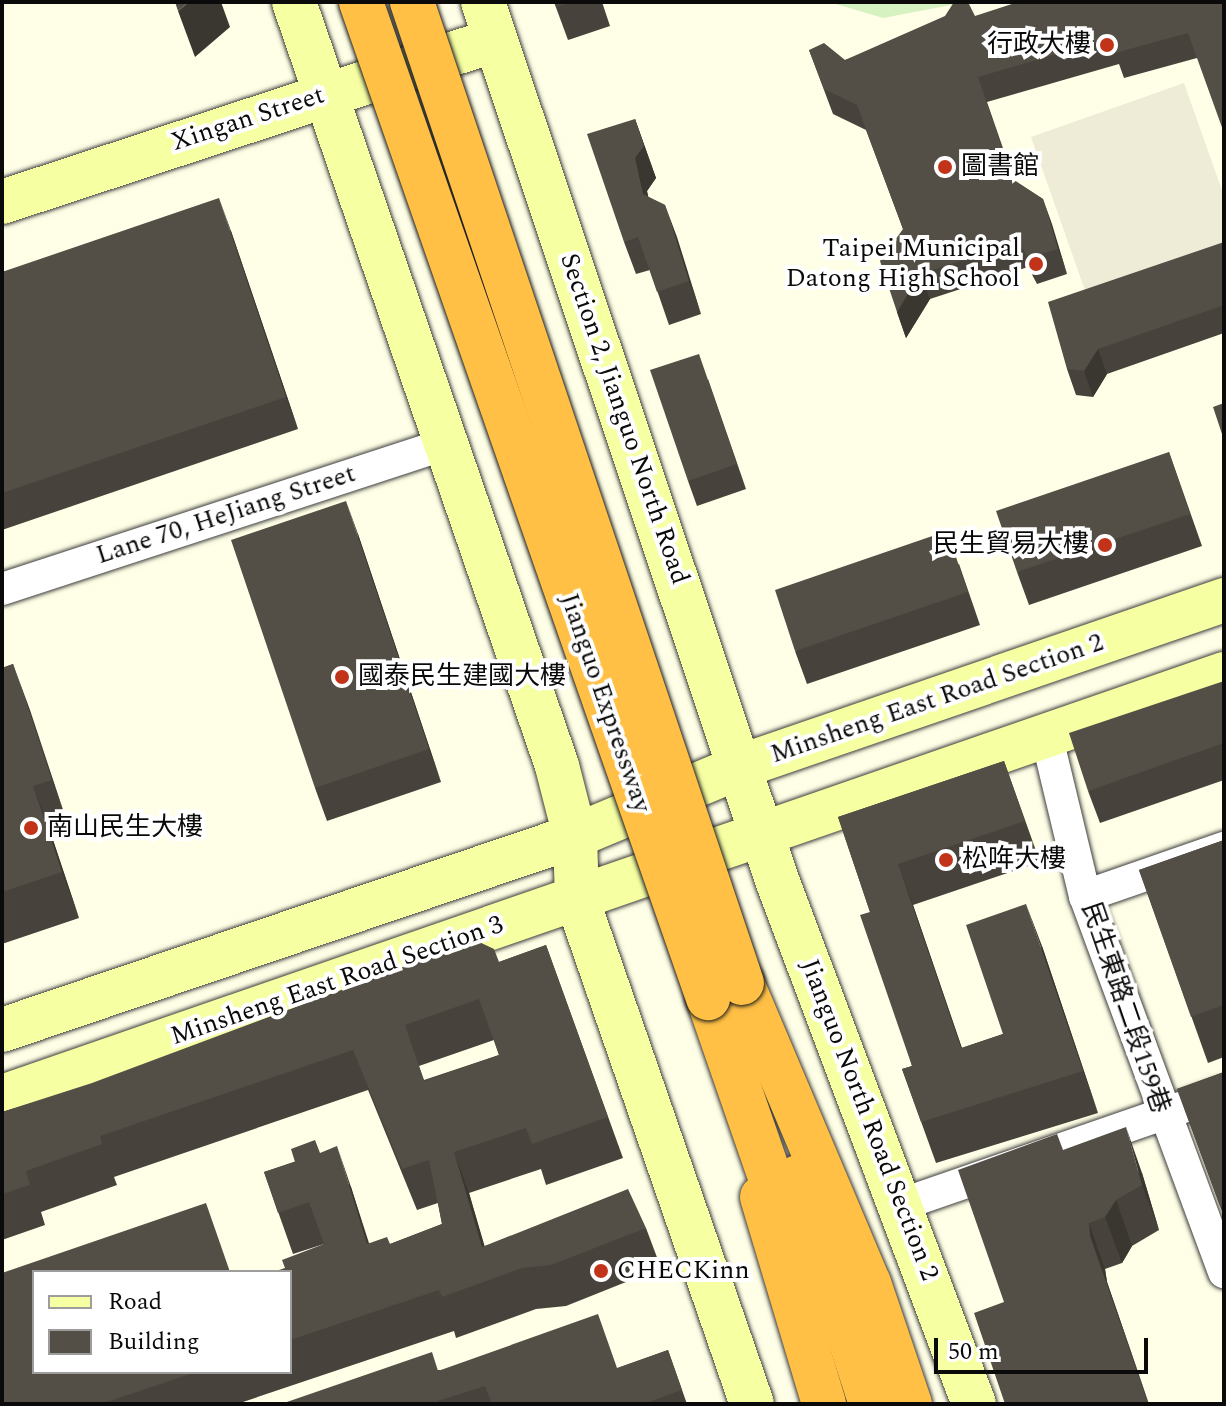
<!DOCTYPE html>
<meta charset="utf-8">
<style>
body{margin:0}
#map{position:relative;width:1226px;height:1406px;overflow:hidden;background:#ffffe7;font-family:Spectral,"Noto Sans TC",serif}
div>[style]{position:absolute}
.pitch>*{inset:0;background:#d7f2c1}
.plaza>*{inset:0;background:#eeecd7}
.roads{filter:drop-shadow(0 0 2px #3d3d3d) drop-shadow(0 0 2px #3d3d3d)}
.street>*{height:32px;margin:-16px;padding:0 16px;transform-origin:16px;border-radius:16px;background:#fff}
.secondary>*{height:44px;margin:-22px;padding:0 22px;transform-origin:22px;border-radius:22px;background:#f6ffa2}
.highway>*{height:44px;margin:-22px;padding:0 22px;transform-origin:22px;border-radius:22px;background:#ffc045}
.bridges{filter:drop-shadow(0 0 2px #1b1b1b) drop-shadow(0 0 2px #1b1b1b)}
.highway-bridge>*{height:44px;margin:-22px;padding:0 22px;transform-origin:22px;border-radius:22px;background:#ffc045}
.wall>*{inset:0;background:#47433c}
.shaded-wall>*{inset:0;background:#3a3731}
.building>*{inset:0;background:#534e46}
.dots>*{width:22px;height:22px;translate:-50% -50%;box-sizing:border-box;border:4px solid #fff;border-radius:50%}
span{translate:-50% -50%;white-space:nowrap;text-align:center;line-height:1.15;-webkit-text-stroke:8px #fff;paint-order:stroke}
.poi-label{font-size:26px;color:#0a0a0a}
.right{translate:-100% -50%;text-align:right}
.left{translate:0 -50%;text-align:left}
.street-label{font-size:26px;color:#0a0a0a}
.frame{position:absolute;inset:0;border:4px solid #0a0a0a;pointer-events:none}
.legend{position:absolute;left:32px;top:1270px;width:260px;height:104px;box-sizing:border-box;background:#fff;border:2px solid #9d9d9d;margin:0;padding:10px 14px;list-style:none;font-size:24px;color:#0a0a0a}
.legend li{display:flex;align-items:center;gap:16px;height:40px}
.legend b{width:40px;border:2px solid #9d9d9d}
.scale{position:absolute;left:934px;top:1338px;width:214px;height:36px;box-sizing:border-box;border:4px solid #0a0a0a;border-top:0;padding-left:10px;font-size:24px;line-height:28px;white-space:nowrap;color:#0a0a0a;-webkit-text-stroke:6px #fff;paint-order:stroke}
</style>
<div id="map">
<div class="pitch">
<i style="clip-path:polygon(829px 2px,967px 2px,883px 18px)"></i>
</div>
<div class="plaza">
<i style="clip-path:polygon(1184px 83px,1224px 196px,1224px 254px,1089px 302px,1031px 137px)"></i>
</div>
<div class="roads">
<div class="street">
<i style="left:2px;top:589px;width:472px;rotate:-18.1deg"></i>
<i style="left:1047px;top:738px;width:163px;rotate:76.5deg"></i>
<i style="left:1085px;top:896px;width:401px;rotate:69.7deg"></i>
<i style="left:1085px;top:896px;width:147px;rotate:-19.1deg"></i>
<i style="left:903px;top:1204px;width:340px;rotate:-19.1deg"></i>
</div>
<div class="secondary">
<i style="left:294px;top:2px;width:808px;rotate:71deg"></i>
<i style="left:557px;top:766px;width:72px;rotate:75.6deg"></i>
<i style="left:575px;top:836px;width:63px;rotate:88.2deg"></i>
<i style="left:577px;top:899px;width:534px;rotate:70.89deg"></i>
<i style="left:483px;top:2px;width:926px;rotate:71.49deg"></i>
<i style="left:777px;top:880px;width:560px;rotate:69.4deg"></i>
<i style="left:2px;top:202px;width:519px;rotate:-18.19deg"></i>
<i style="left:2px;top:1030px;width:605px;rotate:-18.7deg"></i>
<i style="left:575px;top:836px;width:181px;rotate:-22.7deg"></i>
<i style="left:742px;top:766px;width:510px;rotate:-19deg"></i>
<i style="left:2px;top:1097px;width:1293px;rotate:-19.09deg"></i>
</div>
<div class="highway">
<i style="left:742px;top:983px;width:326px;rotate:67.1deg"></i>
<i style="left:869px;top:1283px;width:128px;rotate:71.3deg"></i>
<i style="left:708px;top:998px;width:241px;rotate:70.9deg"></i>
<i style="left:798px;top:1177px;width:238px;rotate:72.2deg"></i>
<i style="left:762px;top:1197px;width:216px;rotate:73.3deg"></i>
</div>
</div>
<div class="bridges">
<div class="highway-bridge">
<i style="left:361px;top:2px;width:1055px;rotate:70.79deg"></i>
<i style="left:412px;top:2px;width:1035px;rotate:71.41deg"></i>
</div>
</div>
<div class="wall">
<i style="clip-path:polygon(554px 2px,602px 2px,610px 26px,568px 40px)"></i>
<i style="clip-path:polygon(1224px 2px,1197px 58px,1124px 78px,1119px 64px,987px 102px,1014px 180px,1043px 199px,1067px 274px,1037px 284px,1028px 267px,930px 299px,906px 338px,897px 312px,903px 229px,866px 130px,833px 114px,809px 50px,845px 60px,975px 16px)"></i>
<i style="clip-path:polygon(635px 119px,656px 178px,647px 191px,648px 197px,665px 205px,701px 314px,669px 325px,650px 270px,636px 274px,624px 242px)"></i>
<i style="clip-path:polygon(231px 231px,298px 429px,2px 530px,2px 272px)"></i>
<i style="clip-path:polygon(1224px 242px,1224px 333px,1107px 374px,1093px 397px,1076px 395px,1067px 369px)"></i>
<i style="clip-path:polygon(708px 379px,746px 489px,697px 506px,688px 481px)"></i>
<i style="clip-path:polygon(1169px 452px,1202px 546px,1029px 605px,1017px 572px)"></i>
<i style="clip-path:polygon(358px 534px,441px 782px,327px 821px,315px 788px)"></i>
<i style="clip-path:polygon(959px 564px,980px 625px,807px 684px,795px 651px)"></i>
<i style="clip-path:polygon(13px 664px,68px 825px,50px 831px,79px 918px,2px 944px,2px 668px)"></i>
<i style="clip-path:polygon(1224px 681px,1224px 780px,1100px 823px,1088px 791px)"></i>
<i style="clip-path:polygon(1004px 761px,1040px 862px,913px 905px,962px 1048px,1003px 1034px,1042px 946px,1098px 1113px,936px 1163px,902px 1069px,912px 1066px,870px 912px,838px 817px)"></i>
<i style="clip-path:polygon(1224px 840px,1224px 1057px,1208px 1063px,1139px 870px)"></i>
<i style="clip-path:polygon(evenodd,546px 945px,623px 1158px,546px 1185px,541px 1169px,469px 1193px,484px 1246px,646px 1228px,661px 1268px,566px 1306px,536px 1309px,456px 1338px,454px 1331px,237px 1404px,2px 1404px,34px 1372px,290px 1372px,290px 1272px,285px 1268px,324px 1244px,293px 1254px,264px 1172px,320px 1153px,351px 1187px,369px 1243px,390px 1244px,442px 1224px,438px 1203px,417px 1210px,368px 1090px,114px 1177px,117px 1185px,41px 1212px,45px 1225px,2px 1240px,2px 1112px,499px 962px,546px 945px,494px 1040px,499px 1055px,424px 1080px,419px 1066px,494px 1040px)"></i>
<i style="clip-path:polygon(1224px 1072px,1224px 1217px,1177px 1089px)"></i>
<i style="clip-path:polygon(1063px 1150px,1142px 1173px,1159px 1230px,1132px 1246px,1122px 1263px,1105px 1269px,1107px 1282px,1149px 1404px,1005px 1404px,1004px 1302px)"></i>
<i style="clip-path:polygon(668px 1350px,687px 1404px,281px 1404px,438px 1370px,618px 1368px)"></i>
</div>
<div class="shaded-wall">
<i style="clip-path:polygon(189px 2px,221px 2px,230px 27px,195px 57px,178px 11px)"></i>
<i style="clip-path:polygon(635px 119px,656px 178px,647px 191px,655px 227px,643px 194px,635px 158px)"></i>
<i style="clip-path:polygon(219px 198px,231px 231px,298px 429px,286px 397px)"></i>
<i style="clip-path:polygon(1043px 199px,1052px 224px,1067px 274px,1058px 249px)"></i>
<i style="clip-path:polygon(665px 205px,677px 237px,701px 314px,689px 281px)"></i>
<i style="clip-path:polygon(920px 274px,930px 299px,906px 338px,897px 312px)"></i>
<i style="clip-path:polygon(1098px 349px,1107px 374px,1093px 397px,1084px 371px)"></i>
<i style="clip-path:polygon(346px 501px,358px 534px,441px 782px,429px 749px)"></i>
<i style="clip-path:polygon(13px 664px,30px 710px,68px 825px,52px 780px)"></i>
<i style="clip-path:polygon(33px 786px,50px 831px,79px 918px,62px 872px)"></i>
<i style="clip-path:polygon(898px 864px,913px 905px,976px 1090px,961px 1048px)"></i>
<i style="clip-path:polygon(1026px 904px,1042px 946px,1098px 1113px,1083px 1071px)"></i>
<i style="clip-path:polygon(1126px 1127px,1142px 1173px,1159px 1230px,1142px 1185px)"></i>
<i style="clip-path:polygon(337px 1146px,351px 1187px,381px 1285px,367px 1244px)"></i>
<i style="clip-path:polygon(454px 1152px,469px 1193px,494px 1278px,482px 1247px)"></i>
<i style="clip-path:polygon(1116px 1200px,1132px 1246px,1122px 1263px,1105px 1217px)"></i>
<i style="clip-path:polygon(1089px 1223px,1105px 1269px,1107px 1282px,1149px 1404px,1090px 1236px)"></i>
</div>
<div class="building">
<i style="clip-path:polygon(175px 2px,189px 2px,178px 11px)"></i>
<i style="clip-path:polygon(554px 2px,572px 2px,556px 7px)"></i>
<i style="clip-path:polygon(954px 2px,968px 2px,975px 16px,1018px 2px,1224px 2px,1224px 133px,1188px 33px,1115px 53px,1112px 38px,978px 77px,1013px 180px,1043px 199px,1058px 249px,1028px 258px,1019px 242px,920px 274px,897px 312px,880px 261px,903px 229px,857px 105px,824px 89px,809px 50px,824px 43px,845px 60px,945px 16px)"></i>
<i style="clip-path:polygon(635px 119px,644px 146px,635px 158px,643px 194px,665px 205px,689px 281px,657px 292px,638px 237px,624px 242px,587px 134px)"></i>
<i style="clip-path:polygon(219px 198px,286px 397px,2px 493px,2px 272px)"></i>
<i style="clip-path:polygon(1224px 242px,1224px 305px,1098px 349px,1084px 371px,1067px 369px,1048px 302px)"></i>
<i style="clip-path:polygon(699px 354px,737px 464px,688px 481px,650px 370px)"></i>
<i style="clip-path:polygon(1224px 403px,1224px 440px,1213px 407px)"></i>
<i style="clip-path:polygon(1169px 452px,1190px 514px,1017px 572px,996px 511px)"></i>
<i style="clip-path:polygon(346px 501px,429px 749px,315px 788px,231px 540px)"></i>
<i style="clip-path:polygon(947px 531px,968px 592px,795px 651px,775px 590px)"></i>
<i style="clip-path:polygon(13px 664px,52px 780px,33px 786px,62px 872px,2px 892px,2px 668px)"></i>
<i style="clip-path:polygon(1224px 681px,1224px 743px,1088px 791px,1069px 733px)"></i>
<i style="clip-path:polygon(1004px 761px,1025px 821px,898px 864px,961px 1048px,1003px 1034px,966px 925px,1026px 904px,1083px 1071px,921px 1122px,902px 1069px,912px 1066px,860px 915px,870px 912px,838px 817px)"></i>
<i style="clip-path:polygon(1224px 840px,1224px 1005px,1191px 1017px,1139px 870px)"></i>
<i style="clip-path:polygon(evenodd,475px 940px,494px 949px,499px 962px,546px 945px,608px 1117px,532px 1144px,526px 1128px,454px 1152px,482px 1247px,628px 1189px,646px 1228px,551px 1265px,522px 1268px,442px 1297px,439px 1290px,290px 1340px,290px 1272px,273px 1272px,285px 1268px,282px 1260px,324px 1244px,309px 1202px,278px 1213px,264px 1172px,295px 1162px,291px 1149px,315px 1140px,320px 1153px,337px 1146px,367px 1244px,387px 1237px,390px 1244px,442px 1224px,429px 1160px,402px 1169px,353px 1050px,100px 1136px,102px 1144px,26px 1171px,30px 1185px,2px 1194px,2px 1112px,92px 1083px,475px 940px,479px 999px,499px 1055px,424px 1081px,405px 1025px,479px 999px)"></i>
<i style="clip-path:polygon(1224px 1072px,1224px 1205px,1220px 1206px,1177px 1089px)"></i>
<i style="clip-path:polygon(1126px 1127px,1142px 1185px,1116px 1200px,1105px 1217px,1089px 1223px,1090px 1236px,1148px 1404px,1005px 1404px,974px 1313px,1004px 1302px,958px 1170px,1057px 1134px,1063px 1150px)"></i>
<i style="clip-path:polygon(206px 1203px,230px 1272px,34px 1272px,34px 1372px,196px 1372px,101px 1404px,2px 1404px,2px 1273px)"></i>
<i style="clip-path:polygon(598px 1314px,617px 1368px,668px 1350px,682px 1390px,643px 1404px,492px 1404px,485px 1386px,438px 1401px,440px 1404px,281px 1404px,432px 1352px,438px 1371px)"></i>
</div>
<div class="dots">
<i style="left:1107px;top:45px;background:#c2341a"></i>
<i style="left:945px;top:167px;background:#c2341a"></i>
<i style="left:1036px;top:264px;background:#c2341a"></i>
<i style="left:1105px;top:545px;background:#c2341a"></i>
<i style="left:342px;top:677px;background:#c2341a"></i>
<i style="left:31px;top:828px;background:#c2341a"></i>
<i style="left:946px;top:860px;background:#c2341a"></i>
<i style="left:601px;top:1271px;background:#c2341a"></i>
</div>
<div class="poi-label">
<span class="right" style="left:1091px;top:45px">行政大樓</span>
<span class="left" style="left:961px;top:167px">圖書館</span>
<span class="right" style="left:1020px;top:264px">Taipei Municipal<br>Datong High School</span>
<span class="right" style="left:1089px;top:545px">民生貿易大樓</span>
<span class="left" style="left:358px;top:677px">國泰民生建國大樓</span>
<span class="left" style="left:47px;top:828px">南山民生大樓</span>
<span class="left" style="left:962px;top:860px">松哖大樓</span>
<span class="left" style="left:617px;top:1271px">CHECKinn</span>
</div>
<div class="street-label">
<span style="left:248px;top:119px;rotate:-18deg">Xingan Street</span>
<span style="left:624px;top:419px;rotate:71deg">Section 2, Jianguo North Road</span>
<span style="left:226px;top:515px;rotate:-18deg">Lane 70, HeJiang Street</span>
<span style="left:937px;top:699px;rotate:-19deg">Minsheng East Road Section 2</span>
<span style="left:605px;top:703px;rotate:71deg">Jianguo Expressway</span>
<span style="left:337px;top:981px;rotate:-19deg">Minsheng East Road Section 3</span>
<span style="left:1125px;top:1008px;rotate:71deg">民生東路二段159巷</span>
<span style="left:869px;top:1120px;rotate:69deg">Jianguo North Road Section 2</span>
</div>
<div class="frame"></div>
<ul class="legend">
<li><b style="height:10px;background:#f6ffa2"></b>Road</li>
<li><b style="height:22px;background:#534e46"></b>Building</li>
</ul>
<div class="scale">50 m</div>
</div>
